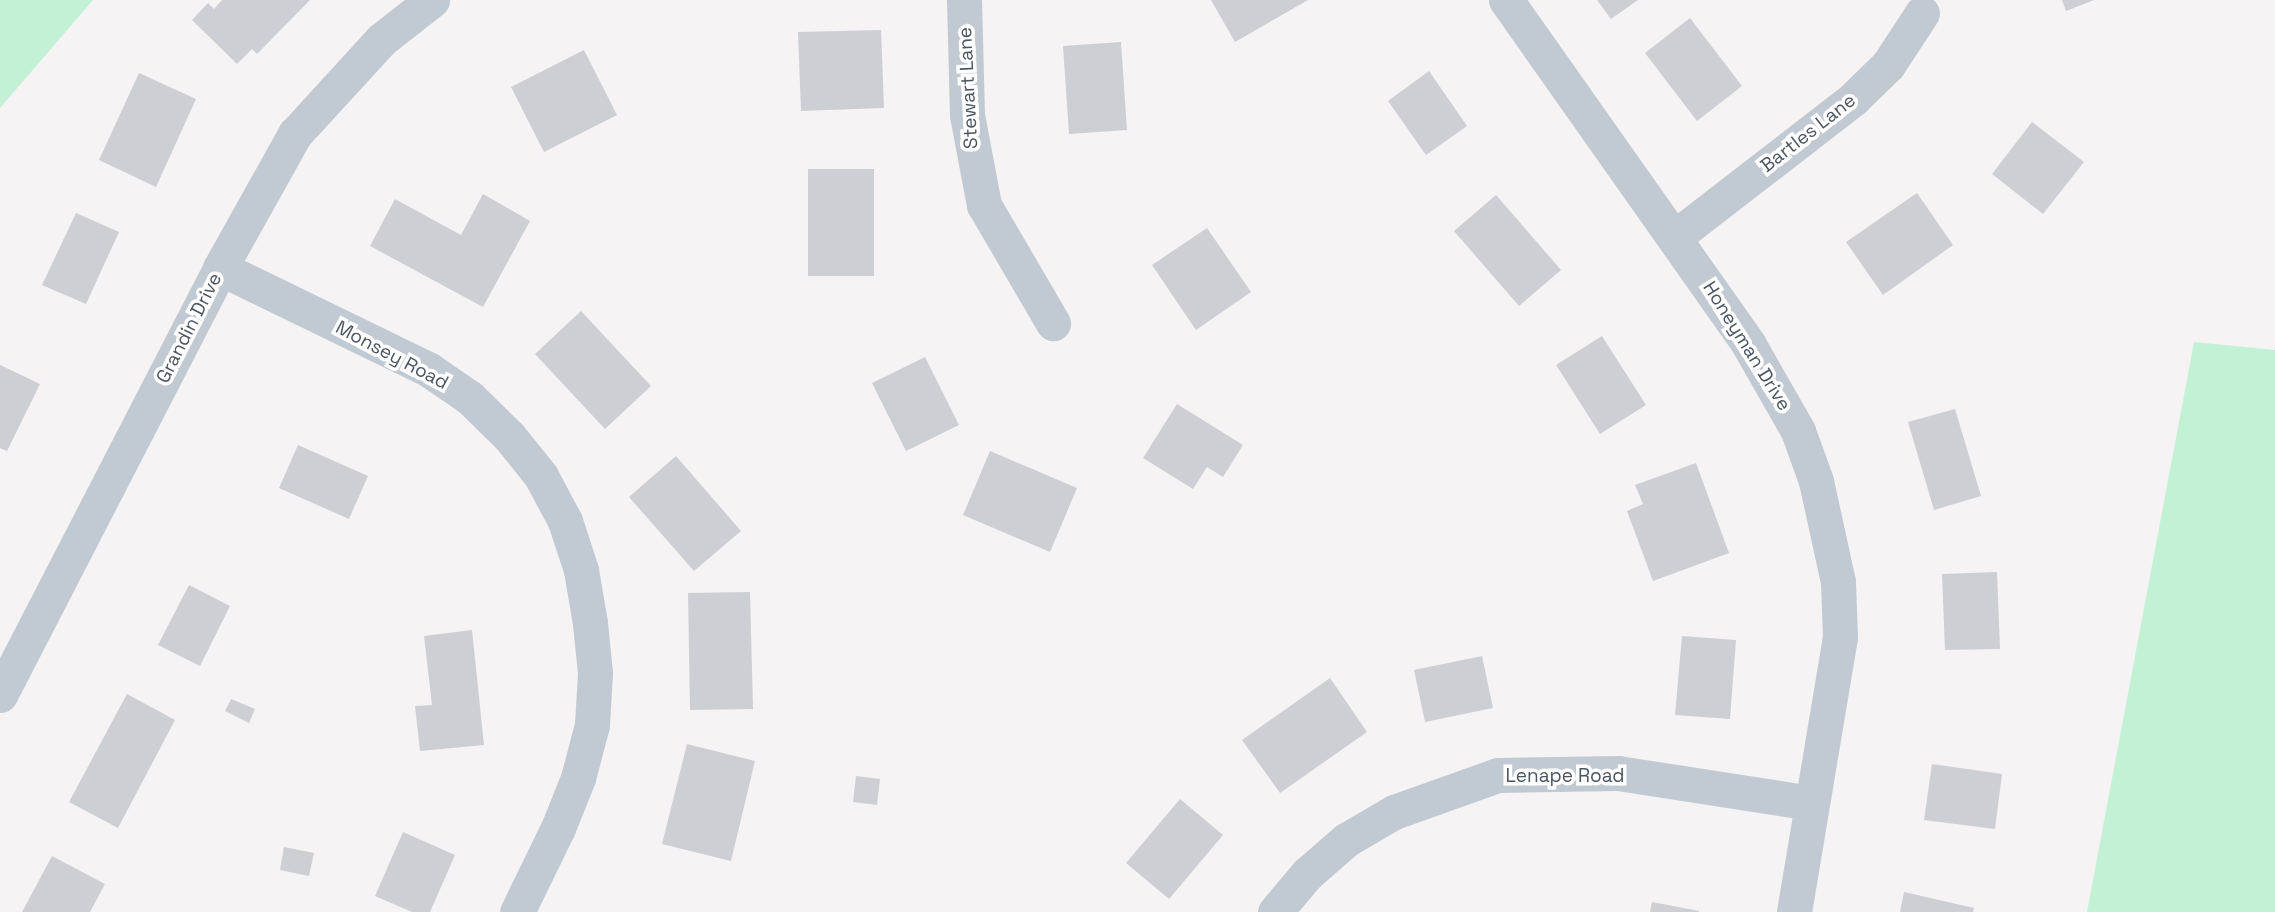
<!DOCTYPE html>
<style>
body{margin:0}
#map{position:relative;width:2275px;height:912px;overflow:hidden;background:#f5f3f3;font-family:"Space Grotesk",sans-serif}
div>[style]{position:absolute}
.green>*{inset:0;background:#c3f1d5}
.building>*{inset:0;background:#cdcfd5}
.minor>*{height:35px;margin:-17.5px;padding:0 17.5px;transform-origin:17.5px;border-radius:17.5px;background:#c1cad2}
span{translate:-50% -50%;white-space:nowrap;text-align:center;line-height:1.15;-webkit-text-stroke:7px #fff;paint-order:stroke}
.street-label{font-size:19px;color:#4a5661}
</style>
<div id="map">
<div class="green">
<i style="clip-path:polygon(0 0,93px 0,0 108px)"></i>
<i style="clip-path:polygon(2194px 342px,2275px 350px,2275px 912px,2087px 912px)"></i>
</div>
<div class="building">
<i style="clip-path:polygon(222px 0,310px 0,257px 54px,252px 49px,237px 64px,192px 20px,208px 3px,214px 9px)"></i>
<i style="clip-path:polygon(1211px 0,1308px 0,1235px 42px)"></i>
<i style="clip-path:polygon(1597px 0,1638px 0,1611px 19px)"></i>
<i style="clip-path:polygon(2062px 0,2094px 0,2066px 11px)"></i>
<i style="clip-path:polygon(1690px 18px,1742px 86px,1697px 121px,1645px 53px)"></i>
<i style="clip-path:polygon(881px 30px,884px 108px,801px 111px,798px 32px)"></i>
<i style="clip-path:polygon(1121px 42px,1127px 130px,1069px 134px,1063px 46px)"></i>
<i style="clip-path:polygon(584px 50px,617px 115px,544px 152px,511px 87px)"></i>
<i style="clip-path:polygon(1429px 71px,1467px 126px,1426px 155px,1388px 101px)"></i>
<i style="clip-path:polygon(139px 73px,196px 99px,156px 187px,99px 160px)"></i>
<i style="clip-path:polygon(2032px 122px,2084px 162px,2043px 214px,1992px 174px)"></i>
<i style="clip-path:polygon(808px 169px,874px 169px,874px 276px,808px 276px)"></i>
<i style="clip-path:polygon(1917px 193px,1953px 245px,1883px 295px,1846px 242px)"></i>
<i style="clip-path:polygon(483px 194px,530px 221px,483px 307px,370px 246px,395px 199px,461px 235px)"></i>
<i style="clip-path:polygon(1496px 195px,1561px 270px,1519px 306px,1454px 231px)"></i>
<i style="clip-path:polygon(76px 213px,119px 232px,86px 304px,42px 285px)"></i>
<i style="clip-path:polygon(1207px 228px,1251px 292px,1196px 330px,1152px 265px)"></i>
<i style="clip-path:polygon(581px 311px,651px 386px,605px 429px,535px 354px)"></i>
<i style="clip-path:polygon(1602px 336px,1646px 405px,1600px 434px,1556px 365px)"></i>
<i style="clip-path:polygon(925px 357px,959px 425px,906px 451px,872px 383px)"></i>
<i style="clip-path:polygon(0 365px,40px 384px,7px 451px,0 448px)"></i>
<i style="clip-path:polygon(1177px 404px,1243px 445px,1223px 477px,1207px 467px,1193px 489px,1143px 458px)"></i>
<i style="clip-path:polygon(1955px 409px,1981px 496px,1934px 510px,1908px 422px)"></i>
<i style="clip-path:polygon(298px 445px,368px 476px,349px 519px,279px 488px)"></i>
<i style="clip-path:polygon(990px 451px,1077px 488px,1050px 552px,963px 515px)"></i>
<i style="clip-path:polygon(676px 456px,741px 531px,694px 571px,629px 497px)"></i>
<i style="clip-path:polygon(1696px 463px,1729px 553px,1653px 581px,1627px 511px,1643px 504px,1635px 485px)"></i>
<i style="clip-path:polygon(1997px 572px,2000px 649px,1945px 650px,1942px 574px)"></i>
<i style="clip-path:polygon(189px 585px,230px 606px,200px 666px,158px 645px)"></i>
<i style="clip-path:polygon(750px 592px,753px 709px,690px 710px,688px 593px)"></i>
<i style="clip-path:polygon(472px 630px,484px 745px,420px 751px,415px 706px,432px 705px,424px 636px)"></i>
<i style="clip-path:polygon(1682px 636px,1736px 640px,1730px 719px,1675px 715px)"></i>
<i style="clip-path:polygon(1482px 656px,1493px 708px,1425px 722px,1414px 670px)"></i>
<i style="clip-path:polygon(1330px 678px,1367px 732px,1280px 793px,1242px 740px)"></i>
<i style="clip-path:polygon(127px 694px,175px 720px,118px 828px,69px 802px)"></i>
<i style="clip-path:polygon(231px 699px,255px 709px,249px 723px,225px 711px)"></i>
<i style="clip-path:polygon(687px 744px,755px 761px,731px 861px,662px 844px)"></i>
<i style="clip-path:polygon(1932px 764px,2002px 774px,1995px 829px,1924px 820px)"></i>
<i style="clip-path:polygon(856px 776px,880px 779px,877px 805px,853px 802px)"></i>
<i style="clip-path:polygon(1180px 799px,1223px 835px,1169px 899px,1126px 863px)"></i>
<i style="clip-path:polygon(403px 832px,455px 855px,430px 912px,412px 912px,375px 896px)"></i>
<i style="clip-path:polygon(284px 847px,314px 853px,309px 876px,280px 870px)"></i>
<i style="clip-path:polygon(52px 856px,105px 884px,90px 912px,22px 912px)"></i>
<i style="clip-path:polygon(1904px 892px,1974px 908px,1973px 912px,1900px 912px)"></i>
<i style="clip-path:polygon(1652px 902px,1699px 911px,1699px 912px,1650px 912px)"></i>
</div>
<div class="minor">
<i style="left:964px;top:0;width:115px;rotate:88.5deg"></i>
<i style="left:967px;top:115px;width:92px;rotate:79.3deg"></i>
<i style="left:984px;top:205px;width:137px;rotate:59.7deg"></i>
<i style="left:1506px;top:0;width:422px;rotate:54.8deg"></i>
<i style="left:1749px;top:345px;width:99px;rotate:60.3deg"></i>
<i style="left:1798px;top:431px;width:53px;rotate:70.2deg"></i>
<i style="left:1816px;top:481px;width:103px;rotate:77.7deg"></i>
<i style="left:1838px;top:582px;width:55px;rotate:87.9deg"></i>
<i style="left:1840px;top:637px;width:279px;rotate:99.5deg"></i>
<i style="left:1676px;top:236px;width:224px;rotate:-37.7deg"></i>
<i style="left:1853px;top:99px;width:49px;rotate:-44.2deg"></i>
<i style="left:1888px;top:65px;width:62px;rotate:-56.8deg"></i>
<i style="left:220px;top:268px;width:231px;rotate:25.9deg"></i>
<i style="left:428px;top:369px;width:51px;rotate:34.6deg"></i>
<i style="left:470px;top:398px;width:54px;rotate:44.3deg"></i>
<i style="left:509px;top:436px;width:51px;rotate:51.3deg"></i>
<i style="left:541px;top:476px;width:51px;rotate:61.9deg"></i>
<i style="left:565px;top:521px;width:52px;rotate:71.9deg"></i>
<i style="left:581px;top:570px;width:54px;rotate:80.4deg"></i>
<i style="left:590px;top:623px;width:50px;rotate:84.3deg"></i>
<i style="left:595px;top:673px;width:52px;rotate:93.3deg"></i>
<i style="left:592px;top:725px;width:55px;rotate:104.8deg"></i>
<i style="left:578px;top:778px;width:54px;rotate:111.8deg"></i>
<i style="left:558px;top:828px;width:93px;rotate:116deg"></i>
<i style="left:0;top:695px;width:480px;rotate:-62.7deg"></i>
<i style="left:220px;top:268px;width:154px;rotate:-60.8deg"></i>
<i style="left:295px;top:134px;width:127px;rotate:-47.5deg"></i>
<i style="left:381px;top:40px;width:65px;rotate:-38.1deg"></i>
<i style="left:1275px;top:912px;width:50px;rotate:-49.9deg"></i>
<i style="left:1307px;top:874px;width:52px;rotate:-41.1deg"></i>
<i style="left:1346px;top:840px;width:56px;rotate:-30.3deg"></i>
<i style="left:1394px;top:812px;width:110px;rotate:-19.6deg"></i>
<i style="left:1498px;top:775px;width:120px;rotate:-1deg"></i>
<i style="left:1618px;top:773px;width:196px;rotate:8.8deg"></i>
</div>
<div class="street-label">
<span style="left:968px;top:88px;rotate:-93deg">Stewart Lane</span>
<span style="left:1808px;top:133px;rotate:-38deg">Bartles Lane</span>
<span style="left:189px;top:328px;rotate:-63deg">Grandin Drive</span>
<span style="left:1747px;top:346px;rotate:58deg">Honeyman Drive</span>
<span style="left:392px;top:355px;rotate:28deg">Monsey Road</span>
<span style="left:1565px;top:776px">Lenape Road</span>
</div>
</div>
